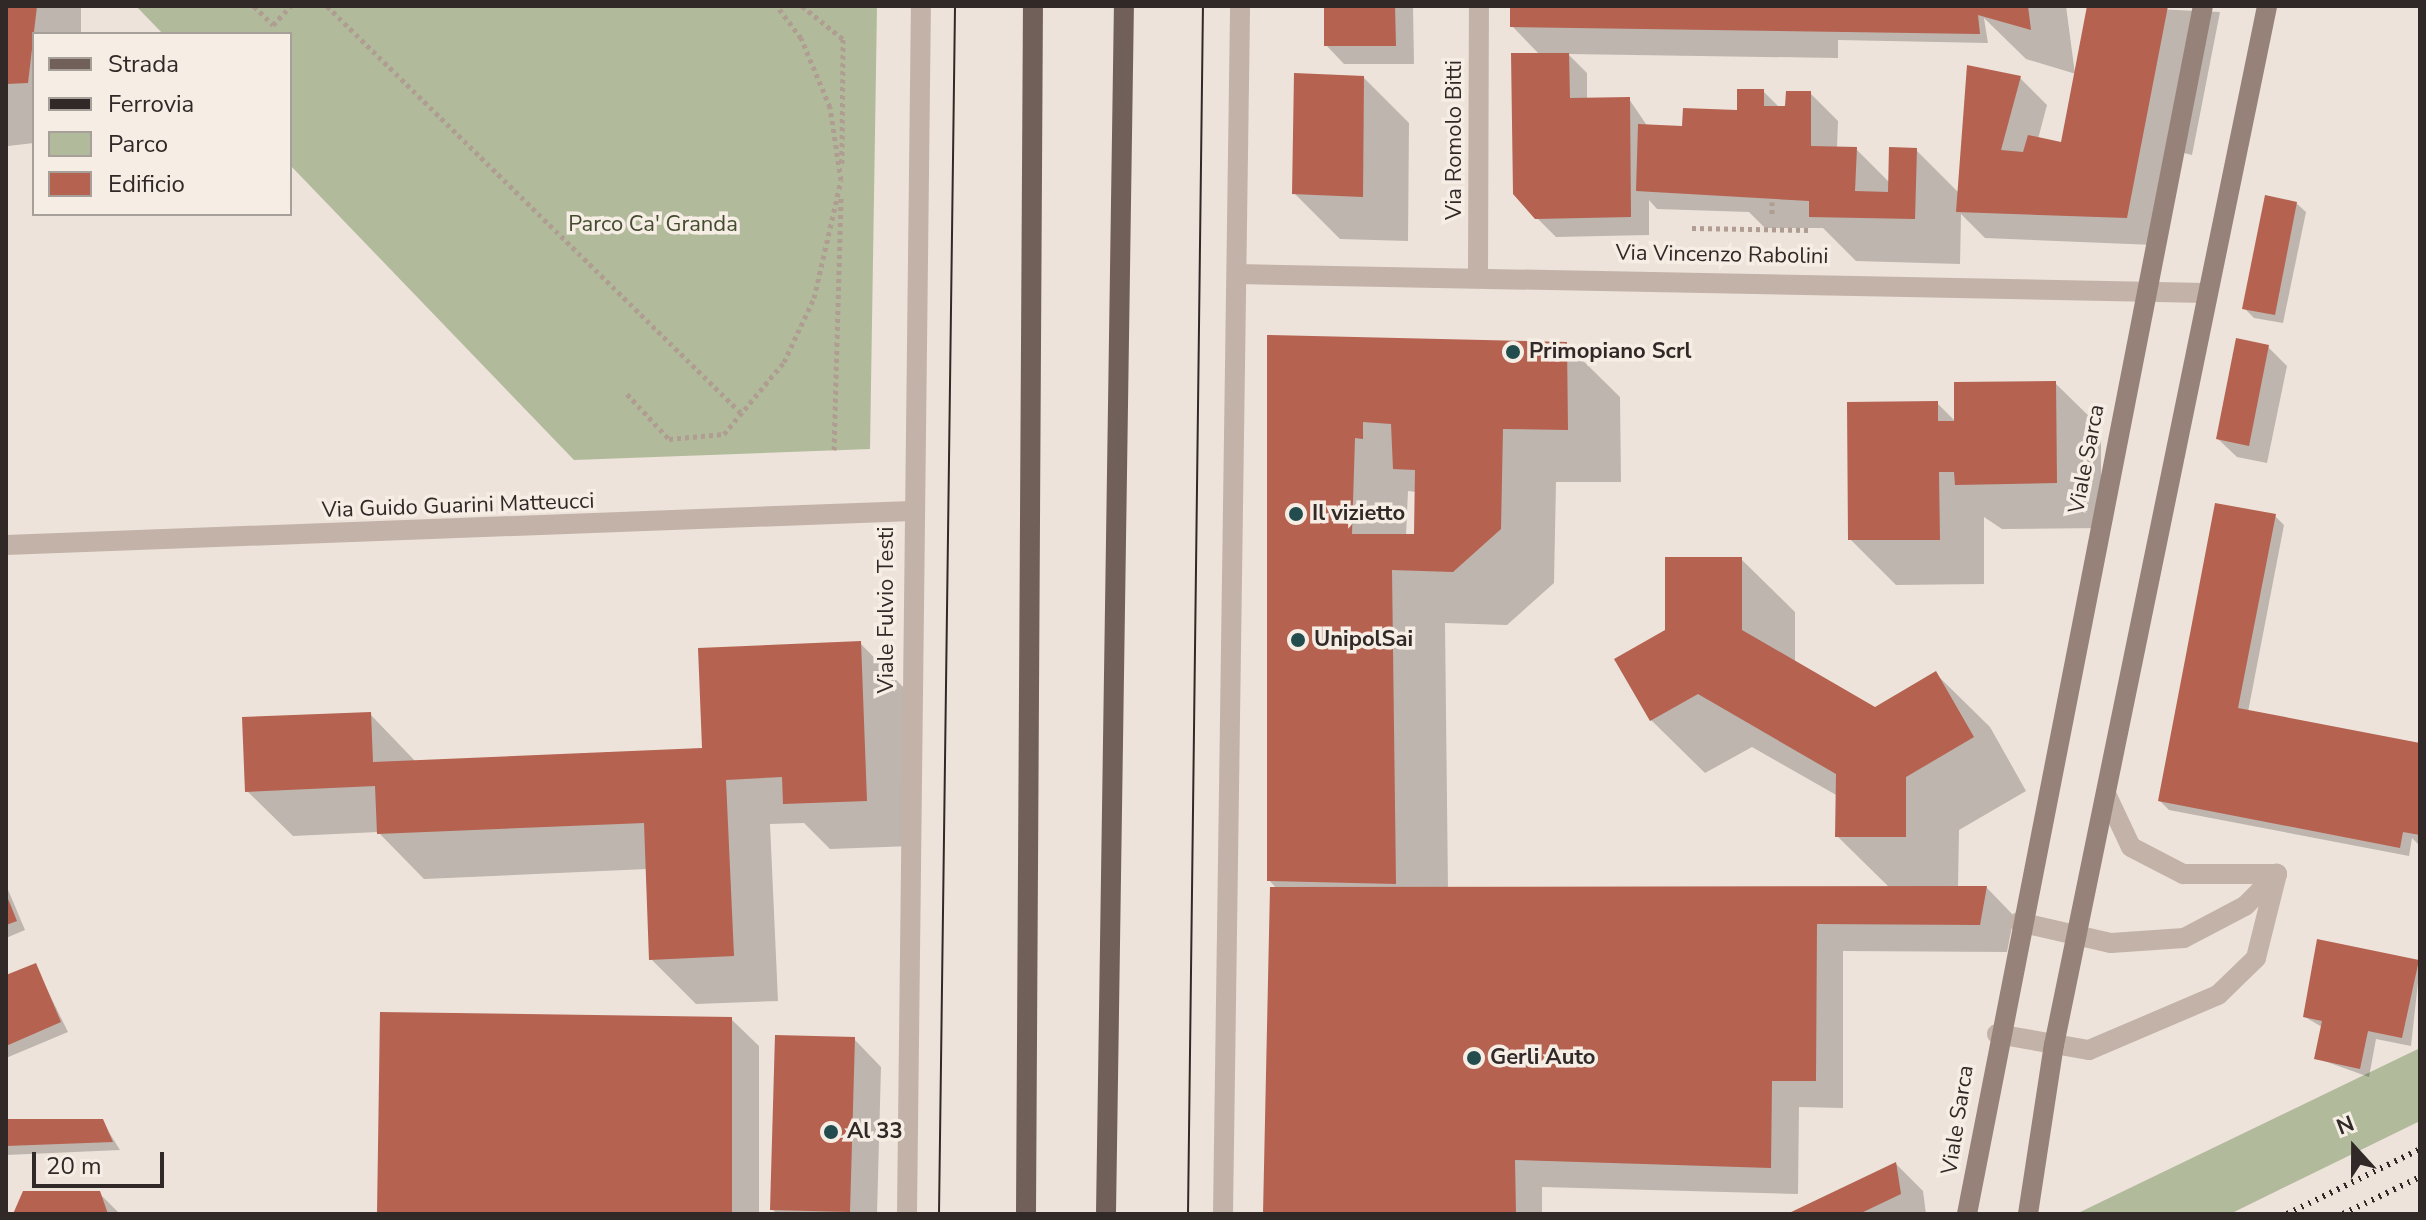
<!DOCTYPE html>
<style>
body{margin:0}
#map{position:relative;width:2426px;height:1220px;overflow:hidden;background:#ede3da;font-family:"Nunito Sans",sans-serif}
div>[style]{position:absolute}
.green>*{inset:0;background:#b2ba9c}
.shadow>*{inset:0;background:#0003}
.building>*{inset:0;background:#b56250}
.path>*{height:5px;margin-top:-2.5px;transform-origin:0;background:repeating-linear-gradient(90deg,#af9d92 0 4px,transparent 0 8px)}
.lane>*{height:20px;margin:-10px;padding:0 10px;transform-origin:10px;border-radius:10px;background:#c3b2a7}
.street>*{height:20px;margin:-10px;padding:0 10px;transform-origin:10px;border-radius:10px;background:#c3b2a7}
.secondary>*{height:20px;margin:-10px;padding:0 10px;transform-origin:10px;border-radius:10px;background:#968279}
.primary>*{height:20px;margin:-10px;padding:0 10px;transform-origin:10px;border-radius:10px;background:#71605a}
.tram>*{height:2px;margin:-1px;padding:0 1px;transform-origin:1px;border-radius:1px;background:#312927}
.rail>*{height:6px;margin-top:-3px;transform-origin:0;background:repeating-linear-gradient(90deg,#312927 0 2px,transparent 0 8px)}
.dots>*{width:22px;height:22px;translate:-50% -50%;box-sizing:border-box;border:4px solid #f6ede5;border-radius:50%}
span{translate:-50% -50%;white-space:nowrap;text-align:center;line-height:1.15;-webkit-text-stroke:7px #f6ede5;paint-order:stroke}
.street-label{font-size:22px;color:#312927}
.park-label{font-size:22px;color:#434c2e}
.poi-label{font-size:22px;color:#312927;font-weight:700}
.left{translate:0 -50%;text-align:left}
.frame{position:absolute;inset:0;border:8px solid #312927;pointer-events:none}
.legend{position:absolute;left:32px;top:32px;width:260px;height:184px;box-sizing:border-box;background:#f6ede5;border:2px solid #a79f99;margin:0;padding:10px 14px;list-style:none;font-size:24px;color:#312927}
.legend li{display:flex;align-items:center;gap:16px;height:40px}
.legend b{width:40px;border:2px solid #a79f99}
.north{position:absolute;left:2314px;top:1108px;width:80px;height:80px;-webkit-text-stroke:6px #f6ede5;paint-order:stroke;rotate:339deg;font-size:22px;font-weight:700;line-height:32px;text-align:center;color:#312927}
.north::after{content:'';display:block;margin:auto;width:28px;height:36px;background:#312927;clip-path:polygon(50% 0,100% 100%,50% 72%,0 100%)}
.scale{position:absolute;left:32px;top:1152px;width:132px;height:36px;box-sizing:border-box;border:4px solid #312927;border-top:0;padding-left:10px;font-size:24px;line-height:28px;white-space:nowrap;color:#312927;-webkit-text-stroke:6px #f6ede5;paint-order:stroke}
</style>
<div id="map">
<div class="green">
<i style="clip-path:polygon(136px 6px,877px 6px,870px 449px,574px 460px,290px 165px,290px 34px,163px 34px)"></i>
<i style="clip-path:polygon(2420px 1048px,2420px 1121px,2230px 1214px,2076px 1214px)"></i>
</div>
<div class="shadow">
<i style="clip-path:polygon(6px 6px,81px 6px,81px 34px,34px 34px,34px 143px,8px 146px,6px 174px)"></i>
<i style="clip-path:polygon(1326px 6px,1413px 6px,1414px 64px,1344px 64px,1326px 45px)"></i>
<i style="clip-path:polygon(evenodd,1512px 6px,2066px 6px,2075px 74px,2089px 6px,2220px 12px,2192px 155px,2172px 150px,2154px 245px,1985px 238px,1961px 214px,1960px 264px,1856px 261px,1823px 228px,1765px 228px,1749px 212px,1657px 209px,1649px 200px,1649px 235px,1556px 237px,1537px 218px,1540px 55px,1512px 26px,1512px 6px,1984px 18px,2026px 59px,2076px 74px,2062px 144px,2038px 139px,2047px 105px,2020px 78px,1959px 193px,1916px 150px,1890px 183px,1856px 149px,1837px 149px,1838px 121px,1810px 93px,1780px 108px,1763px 91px,1739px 112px,1684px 129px,1648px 127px,1629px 99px,1587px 100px,1587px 73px,1568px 54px,1838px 58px,1838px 40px,1988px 43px,1984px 18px)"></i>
<i style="clip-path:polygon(1364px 78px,1409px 123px,1408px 241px,1340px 239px,1294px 193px)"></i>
<i style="clip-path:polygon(2296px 203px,2306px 212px,2283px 323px,2254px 318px,2245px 309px)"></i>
<i style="clip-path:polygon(evenodd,1269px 337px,1566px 344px,1620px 397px,1621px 482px,1556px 482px,1554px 583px,1507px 625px,1445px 623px,1448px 889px,1890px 888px,1837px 836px,1838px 796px,1752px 747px,1705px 773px,1651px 720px,1667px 632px,1741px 559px,1795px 612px,1795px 663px,1875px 709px,1936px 674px,1990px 727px,2026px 791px,1959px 830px,1958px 888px,1987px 888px,2014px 916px,2007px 952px,1843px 951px,1843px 1108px,1799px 1107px,1798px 1194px,1542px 1187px,1542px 1214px,1265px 1214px,1277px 889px,1269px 880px,1269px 337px,1408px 491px,1417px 492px,1416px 536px,1406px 536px,1408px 491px)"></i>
<i style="clip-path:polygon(2268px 347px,2287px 366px,2267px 463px,2237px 457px,2218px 439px)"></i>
<i style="clip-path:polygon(2055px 383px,2101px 428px,2101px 528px,2002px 529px,1984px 517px,1984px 584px,1896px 585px,1850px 539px,1937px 403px,1956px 422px)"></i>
<i style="clip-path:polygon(2275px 516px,2284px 525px,2248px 712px,2420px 746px,2420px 846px,2412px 838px,2409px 856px,2169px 810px,2160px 801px)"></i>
<i style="clip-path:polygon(860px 643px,905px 689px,912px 846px,830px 849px,804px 823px,770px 824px,778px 1001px,696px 1004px,651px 959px,647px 869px,424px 879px,378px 832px,293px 836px,247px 791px,370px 714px,416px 762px,705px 750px)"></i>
<i style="clip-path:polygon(6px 885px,25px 930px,6px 938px)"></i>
<i style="clip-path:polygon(2420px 964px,2411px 1046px,2376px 1039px,2369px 1077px,2316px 1058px,2322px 1027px,2305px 1017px)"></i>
<i style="clip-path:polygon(35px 965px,68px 1032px,6px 1058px,6px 977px)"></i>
<i style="clip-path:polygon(731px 1019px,759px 1046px,759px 1214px,379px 1214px)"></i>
<i style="clip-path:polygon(854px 1039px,881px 1067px,877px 1214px,777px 1214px,772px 1209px)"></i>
<i style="clip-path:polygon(6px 1120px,102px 1121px,120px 1150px,6px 1155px)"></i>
<i style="clip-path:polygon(1896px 1164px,1923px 1191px,1926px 1214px,1789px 1214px)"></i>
<i style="clip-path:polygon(24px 1193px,99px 1193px,120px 1214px,15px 1214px)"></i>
</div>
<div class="building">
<i style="clip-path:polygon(6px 6px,37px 6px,28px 83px,6px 84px)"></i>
<i style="clip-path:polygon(1324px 6px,1395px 6px,1396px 46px,1324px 46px)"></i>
<i style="clip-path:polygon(1510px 6px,2028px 6px,2031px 30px,1978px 15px,1980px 34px,1510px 27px)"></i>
<i style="clip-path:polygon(2087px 6px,2168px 6px,2127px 218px,1956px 212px,1967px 65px,2021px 76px,2001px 150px,2023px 152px,2028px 135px,2061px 142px)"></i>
<i style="clip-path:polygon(1511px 53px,1569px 53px,1570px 98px,1630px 97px,1631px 217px,1535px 219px,1513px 194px)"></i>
<i style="clip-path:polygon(1294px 73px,1364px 76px,1363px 197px,1292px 194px)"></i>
<i style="clip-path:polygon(1737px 89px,1764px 89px,1764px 106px,1785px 106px,1786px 91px,1811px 91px,1811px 146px,1857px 147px,1855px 191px,1888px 192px,1889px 147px,1917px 148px,1915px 219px,1809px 217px,1809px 201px,1636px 191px,1638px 124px,1682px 126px,1683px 108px,1737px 110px)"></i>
<i style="clip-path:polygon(2265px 195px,2297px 202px,2275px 315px,2242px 309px)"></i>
<i style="clip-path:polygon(evenodd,1267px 335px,1567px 342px,1568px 430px,1503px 429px,1501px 529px,1453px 572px,1392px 570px,1396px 884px,1267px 881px,1267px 335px,1363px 422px,1391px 424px,1393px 469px,1415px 470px,1414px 534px,1352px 534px,1355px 438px,1363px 439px,1363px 422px)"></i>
<i style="clip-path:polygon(2236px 338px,2269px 345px,2249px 446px,2216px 439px)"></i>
<i style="clip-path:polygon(2056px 381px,2057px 483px,1955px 485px,1954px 472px,1939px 472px,1940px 540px,1848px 540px,1847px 402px,1938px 401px,1938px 421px,1954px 421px,1954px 382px)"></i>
<i style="clip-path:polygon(2215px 503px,2276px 514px,2238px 708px,2420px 743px,2420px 835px,2403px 832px,2400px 848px,2158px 801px)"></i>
<i style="clip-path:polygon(1665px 557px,1742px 557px,1742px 630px,1875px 707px,1936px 671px,1974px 737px,1906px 777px,1906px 837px,1835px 837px,1836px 774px,1698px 694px,1650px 721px,1614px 659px,1665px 630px)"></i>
<i style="clip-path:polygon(861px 641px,867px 801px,783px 804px,782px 777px,726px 780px,734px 956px,649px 960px,644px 823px,377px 834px,375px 786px,245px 792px,242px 717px,371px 712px,373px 762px,702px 748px,698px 648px)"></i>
<i style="clip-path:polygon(1987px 886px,1980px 925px,1817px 924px,1816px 1081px,1772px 1081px,1771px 1168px,1515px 1160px,1516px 1214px,1263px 1214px,1270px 887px)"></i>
<i style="clip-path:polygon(6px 894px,17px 921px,6px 925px)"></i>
<i style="clip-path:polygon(2317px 939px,2419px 960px,2402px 1038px,2368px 1031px,2360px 1069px,2314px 1059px,2322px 1021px,2303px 1017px)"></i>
<i style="clip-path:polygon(36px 963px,61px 1022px,6px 1046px,6px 975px)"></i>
<i style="clip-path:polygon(380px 1012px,732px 1017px,732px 1214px,377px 1214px)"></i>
<i style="clip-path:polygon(775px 1035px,855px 1037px,850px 1212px,770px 1210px)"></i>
<i style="clip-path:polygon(6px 1119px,103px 1119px,113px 1142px,6px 1146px)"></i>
<i style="clip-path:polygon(1896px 1162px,1901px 1194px,1859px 1214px,1787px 1214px)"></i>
<i style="clip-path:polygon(23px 1191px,100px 1191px,108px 1214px,13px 1214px)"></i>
</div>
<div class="path">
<i style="left:254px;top:6px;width:27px;rotate:45deg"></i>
<i style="left:273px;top:25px;width:26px;rotate:-47deg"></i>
<i style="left:327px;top:6px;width:582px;rotate:44.51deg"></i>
<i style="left:802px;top:6px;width:53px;rotate:38.8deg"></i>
<i style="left:843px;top:39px;width:126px;rotate:90.5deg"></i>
<i style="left:1772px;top:202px;width:15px;rotate:90deg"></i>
<i style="left:1692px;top:228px;width:116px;rotate:1deg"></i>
<i style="left:627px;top:394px;width:62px;rotate:47deg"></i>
<i style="left:669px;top:439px;width:55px;rotate:-5.2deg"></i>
<i style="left:724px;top:434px;width:94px;rotate:-50.2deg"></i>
<i style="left:784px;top:362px;width:71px;rotate:-64.9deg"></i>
<i style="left:814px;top:298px;width:121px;rotate:-77.1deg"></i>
<i style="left:841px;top:180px;width:74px;rotate:-98.6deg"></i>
<i style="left:830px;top:107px;width:75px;rotate:-112.8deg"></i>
<i style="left:801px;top:38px;width:40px;rotate:-127deg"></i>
<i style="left:834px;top:450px;width:255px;rotate:-88.4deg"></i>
</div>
<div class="lane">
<i style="left:2107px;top:796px;width:56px;rotate:64.8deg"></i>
<i style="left:2131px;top:847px;width:59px;rotate:27.4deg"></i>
<i style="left:2183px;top:874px;width:94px"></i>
<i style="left:2019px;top:922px;width:94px;rotate:12.9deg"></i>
<i style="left:2111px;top:943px;width:73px;rotate:-3.9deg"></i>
<i style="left:2184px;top:938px;width:69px;rotate:-27.7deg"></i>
<i style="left:2245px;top:906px;width:45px;rotate:-45deg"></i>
<i style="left:1997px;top:1034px;width:93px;rotate:9.9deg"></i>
<i style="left:2089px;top:1050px;width:140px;rotate:-23.1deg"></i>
<i style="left:2218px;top:995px;width:53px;rotate:-44.2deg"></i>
<i style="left:2256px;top:958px;width:87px;rotate:-76deg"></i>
</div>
<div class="street">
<i style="left:1237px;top:274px;width:969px;rotate:1.12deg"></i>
<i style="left:1478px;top:274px;width:268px;rotate:-89.8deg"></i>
<i style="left:6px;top:545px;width:907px;rotate:-2.15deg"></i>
<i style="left:907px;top:1214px;width:1208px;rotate:-89.34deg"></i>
<i style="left:1223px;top:1214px;width:1208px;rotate:-89.19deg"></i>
</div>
<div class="secondary">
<i style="left:1967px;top:1214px;width:1231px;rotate:-78.95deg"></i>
<i style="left:2028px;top:1214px;width:171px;rotate:-81.3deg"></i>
<i style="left:2054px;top:1045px;width:1061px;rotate:-78.41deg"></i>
</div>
<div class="primary">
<i style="left:1026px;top:1214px;width:1208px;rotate:-89.67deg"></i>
<i style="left:1106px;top:1214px;width:1208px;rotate:-89.15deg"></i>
</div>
<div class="tram">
<i style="left:939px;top:1214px;width:1208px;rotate:-89.24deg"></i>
<i style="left:1188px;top:1214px;width:1208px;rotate:-89.29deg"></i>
</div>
<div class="rail">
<i style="left:2287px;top:1214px;width:148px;rotate:-26deg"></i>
<i style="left:2343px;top:1214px;width:85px;rotate:-25.7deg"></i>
</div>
<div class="dots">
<i style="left:1513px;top:352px;background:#224c4d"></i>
<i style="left:1296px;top:514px;background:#224c4d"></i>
<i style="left:1298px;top:640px;background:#224c4d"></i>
<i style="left:1474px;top:1058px;background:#224c4d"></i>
<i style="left:831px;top:1132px;background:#224c4d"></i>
</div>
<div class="street-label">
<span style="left:1455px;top:140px;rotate:-90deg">Via Romolo Bitti</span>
<span style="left:1722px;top:255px;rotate:1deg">Via Vincenzo Rabolini</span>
<span style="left:2087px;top:459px;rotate:-79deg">Viale Sarca</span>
<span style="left:458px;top:506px;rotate:-2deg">Via Guido Guarini Matteucci</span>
<span style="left:887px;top:610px;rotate:-90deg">Viale Fulvio Testi</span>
<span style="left:1958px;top:1120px;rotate:-81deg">Viale Sarca</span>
</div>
<div class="park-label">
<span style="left:653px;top:225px">Parco Ca' Granda</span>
</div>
<div class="poi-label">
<span class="left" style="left:1529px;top:352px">Primopiano Scrl</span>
<span class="left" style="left:1312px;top:514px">Il vizietto</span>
<span class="left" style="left:1314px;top:640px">UnipolSai</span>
<span class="left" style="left:1490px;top:1058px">Gerli Auto</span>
<span class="left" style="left:847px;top:1132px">Al 33</span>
</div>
<div class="frame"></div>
<ul class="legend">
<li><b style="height:10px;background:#71605a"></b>Strada</li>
<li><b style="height:10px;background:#312927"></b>Ferrovia</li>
<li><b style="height:22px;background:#b2ba9c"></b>Parco</li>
<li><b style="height:22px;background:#b56250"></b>Edificio</li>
</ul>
<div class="north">N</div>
<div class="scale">20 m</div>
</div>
